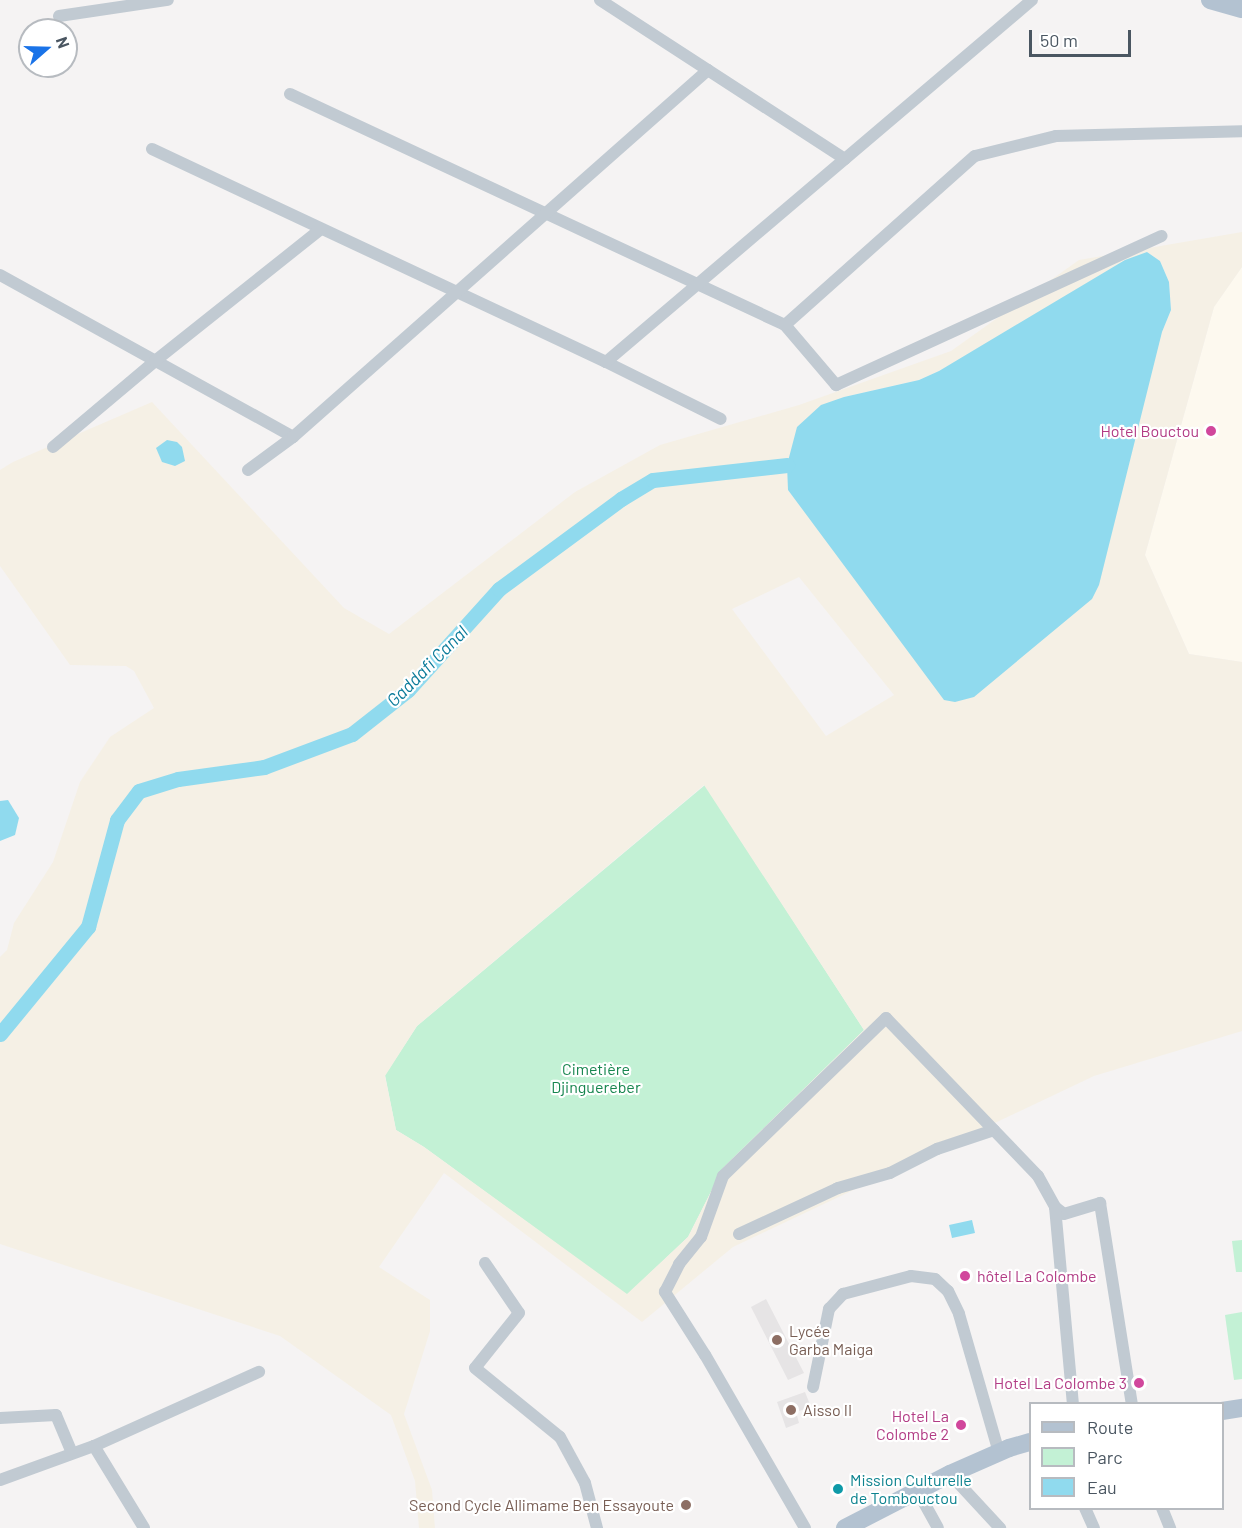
<!DOCTYPE html>
<meta charset="utf-8">
<style>
body{margin:0}
#map{position:relative;width:1242px;height:1528px;overflow:hidden;background:#f5f3f3;font-family:Barlow,sans-serif}
div>[style]{position:absolute}
.commercial>*{inset:0;background:#fdf9ef}
.education>*{inset:0;background:#e6e4e5}
.green>*{inset:0;background:#c3f1d5}
.sand>*{inset:0;background:#f5f0e5}
.water>*{inset:0;background:#90daee}
.canal>*{height:15px;margin:-7.5px;padding:0 7.5px;transform-origin:7.5px;border-radius:7.5px;background:#90daee}
.minor>*{height:12px;margin:-6px;padding:0 6px;transform-origin:6px;border-radius:6px;background:#c1cad2}
.primary>*{height:18px;margin:-9px;padding:0 9px;transform-origin:9px;border-radius:9px;background:#b3c2d1}
.dots>*{width:16px;height:16px;translate:-50% -50%;box-sizing:border-box;border:3px solid #fff;border-radius:50%}
span{translate:-50% -50%;white-space:nowrap;text-align:center;line-height:1.15;-webkit-text-stroke:4.5px #fff;paint-order:stroke}
.hotel-label{font-size:16px;color:#b23c85}
.right{translate:-100% -50%;text-align:right}
.left{translate:0 -50%;text-align:left}
.park-label{font-size:16px;color:#17864f}
.education-label{font-size:16px;color:#785e54}
.culture-label{font-size:16px;color:#0d838f}
.water-label{font-size:18px;color:#0c7c9b;font-style:italic}
.legend{position:absolute;left:1029px;top:1402px;width:195px;height:108px;box-sizing:border-box;background:#fff;border:2px solid #b7bbc0;margin:0;padding:8px 10px;list-style:none;font-size:18px;color:#4a5661}
.legend li{display:flex;align-items:center;gap:12px;height:30px}
.legend b{width:30px;border:2px solid #b7bbc0}
.north{position:absolute;left:18px;top:18px;width:60px;height:60px;box-sizing:border-box;background:#fff;border:2px solid #b7bbc0;border-radius:50%;rotate:70deg;font-size:16px;font-weight:700;line-height:24px;text-align:center;color:#4a5661}
.north::after{content:'';display:block;margin:auto;width:21px;height:27px;background:#1a73e8;clip-path:polygon(50% 0,100% 100%,50% 72%,0 100%)}
.scale{position:absolute;left:1029px;top:30px;width:102px;height:27px;box-sizing:border-box;border:3px solid #4a5661;border-top:0;padding-left:8px;font-size:18px;line-height:21px;white-space:nowrap;color:#4a5661;-webkit-text-stroke:4px #fff;paint-order:stroke}
</style>
<div id="map">
<div class="commercial">
<i style="clip-path:polygon(1242px 267px,1242px 662px,1189px 654px,1145px 555px,1214px 307px)"></i>
</div>
<div class="education">
<i style="clip-path:polygon(766px 1299px,804px 1373px,788px 1380px,751px 1307px)"></i>
<i style="clip-path:polygon(805px 1392px,811px 1407px,796px 1412px,799px 1423px,786px 1428px,777px 1402px)"></i>
</div>
<div class="green">
<i style="clip-path:polygon(705px 785px,864px 1030px,723px 1168px,688px 1237px,627px 1295px,424px 1147px,396px 1130px,385px 1075px,417px 1026px)"></i>
<i style="clip-path:polygon(1242px 1240px,1242px 1272px,1236px 1272px,1232px 1241px)"></i>
<i style="clip-path:polygon(1242px 1312px,1242px 1379px,1234px 1380px,1225px 1315px)"></i>
</div>
<div class="sand">
<i style="clip-path:polygon(evenodd,1242px 232px,1242px 267px,1214px 307px,1145px 555px,1189px 654px,1242px 662px,1242px 1031px,1094px 1076px,733px 1247px,642px 1322px,444px 1173px,379px 1267px,430px 1300px,430px 1331px,404px 1414px,432px 1490px,435px 1528px,419px 1528px,415px 1481px,391px 1415px,280px 1336px,0 1244px,0 957px,7px 950px,14px 923px,53px 862px,80px 782px,110px 737px,154px 708px,134px 671px,126px 666px,70px 665px,0 566px,0 470px,13px 462px,152px 402px,344px 608px,389px 634px,575px 492px,660px 445px,799px 405px,951px 351px,1079px 260px,1242px 232px,1147px 252px,1160px 261px,1169px 282px,1171px 310px,1162px 332px,803px 509px,788px 490px,844px 397px,919px 380px,939px 371px,1147px 252px,1242px 232px,799px 577px,894px 695px,826px 736px,732px 609px,799px 577px,1242px 232px,704px 785px,864px 1030px,723px 1168px,688px 1237px,627px 1294px,424px 1147px,396px 1130px,385px 1076px,417px 1026px,704px 785px)"></i>
</div>
<div class="water">
<i style="clip-path:polygon(1147px 252px,1160px 261px,1169px 282px,1171px 310px,1162px 332px,1099px 585px,1092px 599px,974px 697px,955px 702px,944px 700px,788px 490px,787px 465px,797px 427px,821px 405px,844px 397px,919px 380px,939px 371px,1125px 260px)"></i>
<i style="clip-path:polygon(167px 440px,177px 442px,182px 447px,185px 461px,175px 466px,162px 462px,156px 448px)"></i>
<i style="clip-path:polygon(8px 800px,19px 818px,15px 835px,0 841px,0 801px)"></i>
<i style="clip-path:polygon(972px 1220px,975px 1233px,952px 1238px,949px 1225px)"></i>
</div>
<div class="canal">
<i style="left:0;top:1034px;width:139px;rotate:-50.6deg"></i>
<i style="left:88px;top:927px;width:111px;rotate:-74.8deg"></i>
<i style="left:117px;top:820px;width:36px;rotate:-53deg"></i>
<i style="left:139px;top:791px;width:41px;rotate:-17.1deg"></i>
<i style="left:178px;top:779px;width:87px;rotate:-7.9deg"></i>
<i style="left:264px;top:767px;width:94px;rotate:-20.6deg"></i>
<i style="left:352px;top:734px;width:71px;rotate:-38.2deg"></i>
<i style="left:408px;top:690px;width:136px;rotate:-48deg"></i>
<i style="left:499px;top:589px;width:152px;rotate:-36.4deg"></i>
<i style="left:621px;top:499px;width:37px;rotate:-31deg"></i>
<i style="left:653px;top:480px;width:135px;rotate:-6.4deg"></i>
</div>
<div class="minor">
<i style="left:600px;top:0;width:292px;rotate:33deg"></i>
<i style="left:59px;top:16px;width:110px;rotate:-8.4deg"></i>
<i style="left:290px;top:94px;width:546px;rotate:25.02deg"></i>
<i style="left:785px;top:325px;width:79px;rotate:49.6deg"></i>
<i style="left:836px;top:385px;width:358px;rotate:-24.6deg"></i>
<i style="left:152px;top:149px;width:501px;rotate:25.13deg"></i>
<i style="left:606px;top:362px;width:128px;rotate:26.4deg"></i>
<i style="left:0;top:275px;width:335px;rotate:28.9deg"></i>
<i style="left:785px;top:325px;width:254px;rotate:-41.7deg"></i>
<i style="left:975px;top:156px;width:83px;rotate:-13.9deg"></i>
<i style="left:1056px;top:136px;width:186px;rotate:-1.5deg"></i>
<i style="left:606px;top:362px;width:559px;rotate:-40.36deg"></i>
<i style="left:53px;top:447px;width:133px;rotate:-40.1deg"></i>
<i style="left:155px;top:361px;width:212px;rotate:-38.5deg"></i>
<i style="left:248px;top:470px;width:56px;rotate:-36.3deg"></i>
<i style="left:293px;top:437px;width:554px;rotate:-41.49deg"></i>
<i style="left:1055px;top:1207px;width:11px;rotate:38deg"></i>
<i style="left:1064px;top:1214px;width:38px;rotate:-17deg"></i>
<i style="left:1100px;top:1203px;width:204px;rotate:81deg"></i>
<i style="left:739px;top:1234px;width:109px;rotate:-24.9deg"></i>
<i style="left:838px;top:1188px;width:54px;rotate:-16.1deg"></i>
<i style="left:890px;top:1173px;width:53px;rotate:-27.1deg"></i>
<i style="left:937px;top:1149px;width:60px;rotate:-18.4deg"></i>
<i style="left:485px;top:1263px;width:60px;rotate:55.8deg"></i>
<i style="left:519px;top:1313px;width:70px;rotate:128.7deg"></i>
<i style="left:475px;top:1368px;width:109px;rotate:39.1deg"></i>
<i style="left:560px;top:1437px;width:52px;rotate:61.5deg"></i>
<i style="left:585px;top:1483px;width:47px;rotate:75.1deg"></i>
<i style="left:813px;top:1387px;width:80px;rotate:-78.4deg"></i>
<i style="left:829px;top:1309px;width:21px;rotate:-47deg"></i>
<i style="left:843px;top:1294px;width:70px;rotate:-14.8deg"></i>
<i style="left:911px;top:1276px;width:24px;rotate:7deg"></i>
<i style="left:935px;top:1279px;width:18px;rotate:43deg"></i>
<i style="left:948px;top:1291px;width:25px;rotate:64deg"></i>
<i style="left:959px;top:1314px;width:145px;rotate:73.9deg"></i>
<i style="left:0;top:1418px;width:56px;rotate:-3.1deg"></i>
<i style="left:56px;top:1415px;width:41px;rotate:67.2deg"></i>
<i style="left:94px;top:1446px;width:181px;rotate:-24.2deg"></i>
<i style="left:950px;top:1474px;width:74px;rotate:47.2deg"></i>
<i style="left:0;top:1480px;width:100px;rotate:-19.9deg"></i>
<i style="left:94px;top:1446px;width:96px;rotate:58.6deg"></i>
<i style="left:917px;top:1490px;width:43px;rotate:61.1deg"></i>
<i style="left:1085px;top:1508px;width:22px;rotate:66deg"></i>
<i style="left:1162px;top:1508px;width:22px;rotate:68deg"></i>
<i style="left:805px;top:1528px;width:200px;rotate:-120deg"></i>
<i style="left:705px;top:1355px;width:75px;rotate:-122.4deg"></i>
<i style="left:665px;top:1292px;width:31px;rotate:-63deg"></i>
<i style="left:679px;top:1264px;width:35px;rotate:-51deg"></i>
<i style="left:701px;top:1237px;width:65px;rotate:-70.2deg"></i>
<i style="left:723px;top:1176px;width:227px;rotate:-44.1deg"></i>
<i style="left:886px;top:1018px;width:219px;rotate:46.1deg"></i>
<i style="left:1038px;top:1176px;width:35px;rotate:61deg"></i>
<i style="left:1055px;top:1207px;width:198px;rotate:84.8deg"></i>
</div>
<div class="primary">
<i style="left:1210px;top:0;width:33px;rotate:16deg"></i>
<i style="left:1222px;top:1411px;width:20px;rotate:-9deg"></i>
<i style="left:845px;top:1528px;width:118px;rotate:-27.2deg"></i>
<i style="left:950px;top:1474px;width:64px;rotate:-23.8deg"></i>
<i style="left:1009px;top:1448px;width:22px;rotate:-16deg"></i>
</div>
<div class="dots">
<i style="left:1211px;top:431px;background:#d1479c"></i>
<i style="left:965px;top:1276px;background:#d1479c"></i>
<i style="left:777px;top:1340px;background:#8d6e63"></i>
<i style="left:1139px;top:1383px;background:#d1479c"></i>
<i style="left:791px;top:1410px;background:#8d6e63"></i>
<i style="left:961px;top:1425px;background:#d1479c"></i>
<i style="left:838px;top:1489px;background:#0f9aa8"></i>
<i style="left:686px;top:1505px;background:#8d6e63"></i>
</div>
<div class="hotel-label">
<span class="right" style="left:1199px;top:431px">Hotel Bouctou</span>
<span class="left" style="left:977px;top:1276px">hôtel La Colombe</span>
<span class="right" style="left:1127px;top:1383px">Hotel La Colombe 3</span>
<span class="right" style="left:949px;top:1425px">Hotel La<br>Colombe 2</span>
</div>
<div class="park-label">
<span style="left:596px;top:1078px">Cimetière<br>Djinguereber</span>
</div>
<div class="education-label">
<span class="left" style="left:789px;top:1340px">Lycée<br>Garba Maiga</span>
<span class="left" style="left:803px;top:1410px">Aisso II</span>
<span class="right" style="left:674px;top:1505px">Second Cycle Allimame Ben Essayoute</span>
</div>
<div class="culture-label">
<span class="left" style="left:850px;top:1489px">Mission Culturelle<br>de Tombouctou</span>
</div>
<div class="water-label">
<span style="left:427px;top:666px;rotate:-45deg">Gaddafi Canal</span>
</div>
<ul class="legend">
<li><b style="height:8px;background:#b3c2d1"></b>Route</li>
<li><b style="height:16px;background:#c3f1d5"></b>Parc</li>
<li><b style="height:16px;background:#90daee"></b>Eau</li>
</ul>
<div class="north">N</div>
<div class="scale">50 m</div>
</div>
